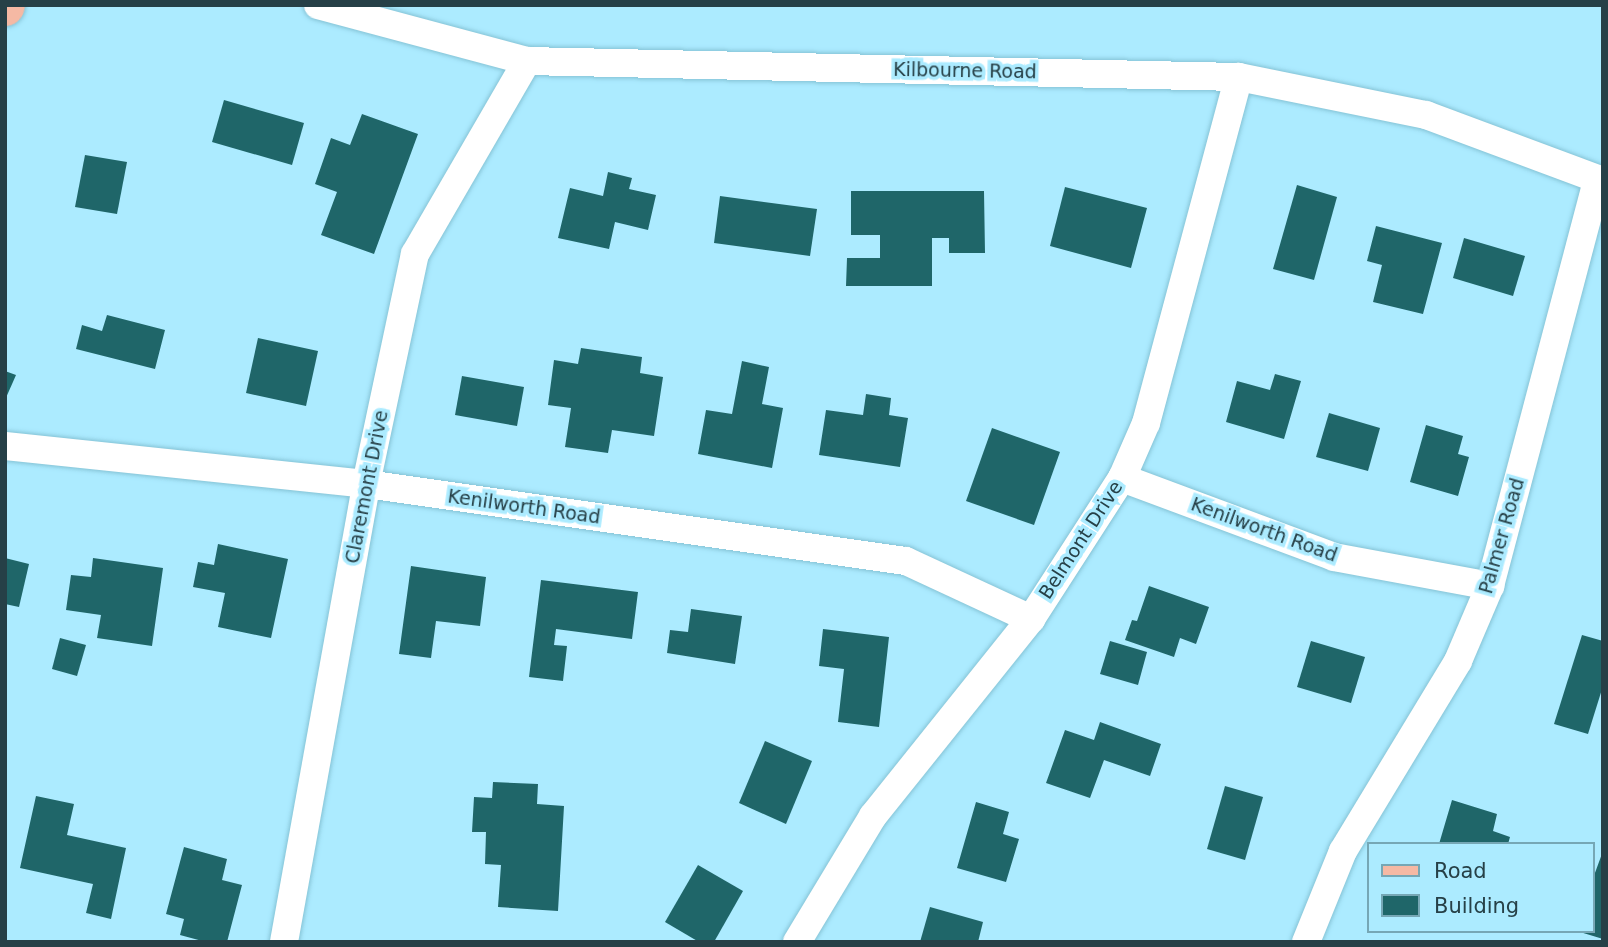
<!DOCTYPE html>
<style>
body{margin:0}
#map{position:relative;width:1608px;height:947px;overflow:hidden;background:#acebff;font-family:"DejaVu Sans",sans-serif}
div>[style]{position:absolute}
.building>*{inset:0;background:#1f6669}
.roads{filter:drop-shadow(0 0 2px #85c3d6) drop-shadow(0 0 2px #85c3d6)}
.minor>*{height:28px;margin:-14px;padding:0 14px;transform-origin:14px;border-radius:14px;background:#fff}
.major>*{height:37px;margin:-18.5px;padding:0 18.5px;transform-origin:18.5px;border-radius:18.5px;background:#f5b9a4}
span{translate:-50% -50%;white-space:nowrap;text-align:center;line-height:1.15;-webkit-text-stroke:7px #acebff;paint-order:stroke}
.street-label{font-size:19px;color:#264047}
.frame{position:absolute;inset:0;border:7px solid #264047;pointer-events:none}
.legend{position:absolute;left:1367px;top:842px;width:228px;height:91px;box-sizing:border-box;background:#acebff;border:2px solid #76a7b5;margin:0;padding:9px 12px;list-style:none;font-size:21px;color:#264047}
.legend li{display:flex;align-items:center;gap:14px;height:35px}
.legend b{width:35px;border:2px solid #76a7b5}
</style>
<div id="map">
<div class="building">
<i style="clip-path:polygon(224px 100px,304px 123px,292px 165px,212px 142px)"></i>
<i style="clip-path:polygon(362px 114px,418px 134px,374px 254px,321px 235px,337px 192px,315px 184px,331px 138px,350px 145px)"></i>
<i style="clip-path:polygon(85px 155px,127px 162px,117px 214px,75px 207px)"></i>
<i style="clip-path:polygon(608px 172px,632px 178px,629px 189px,656px 195px,648px 230px,615px 222px,609px 249px,558px 238px,570px 188px,603px 196px)"></i>
<i style="clip-path:polygon(1297px 185px,1337px 197px,1314px 280px,1273px 269px)"></i>
<i style="clip-path:polygon(1065px 187px,1147px 208px,1131px 268px,1050px 246px)"></i>
<i style="clip-path:polygon(851px 191px,984px 191px,985px 253px,949px 253px,949px 238px,932px 238px,932px 286px,846px 286px,847px 258px,880px 258px,880px 235px,851px 235px)"></i>
<i style="clip-path:polygon(720px 196px,817px 209px,810px 256px,714px 243px)"></i>
<i style="clip-path:polygon(1376px 226px,1442px 243px,1423px 314px,1373px 302px,1382px 265px,1367px 261px)"></i>
<i style="clip-path:polygon(1464px 238px,1525px 256px,1513px 296px,1453px 278px)"></i>
<i style="clip-path:polygon(107px 315px,165px 330px,155px 369px,76px 349px,82px 325px,102px 331px)"></i>
<i style="clip-path:polygon(258px 338px,318px 351px,306px 406px,246px 393px)"></i>
<i style="clip-path:polygon(581px 348px,642px 357px,640px 373px,663px 377px,654px 436px,612px 430px,608px 453px,565px 447px,571px 408px,548px 405px,554px 360px,578px 364px)"></i>
<i style="clip-path:polygon(742px 361px,769px 367px,762px 404px,783px 408px,772px 468px,698px 454px,706px 410px,732px 414px)"></i>
<i style="clip-path:polygon(5px 371px,16px 375px,5px 400px)"></i>
<i style="clip-path:polygon(1275px 374px,1301px 381px,1284px 439px,1226px 422px,1237px 381px,1270px 390px)"></i>
<i style="clip-path:polygon(462px 376px,524px 387px,517px 426px,455px 415px)"></i>
<i style="clip-path:polygon(866px 394px,891px 398px,889px 415px,908px 418px,900px 467px,819px 455px,826px 410px,863px 415px)"></i>
<i style="clip-path:polygon(1329px 413px,1380px 428px,1368px 471px,1316px 457px)"></i>
<i style="clip-path:polygon(1426px 425px,1463px 436px,1458px 454px,1469px 457px,1458px 496px,1410px 482px)"></i>
<i style="clip-path:polygon(992px 428px,1060px 452px,1034px 525px,966px 501px)"></i>
<i style="clip-path:polygon(218px 544px,288px 559px,271px 638px,218px 627px,225px 593px,193px 587px,198px 562px,214px 565px)"></i>
<i style="clip-path:polygon(5px 558px,29px 564px,19px 607px,5px 604px)"></i>
<i style="clip-path:polygon(93px 558px,163px 568px,152px 646px,97px 638px,101px 615px,66px 610px,71px 575px,91px 577px)"></i>
<i style="clip-path:polygon(411px 566px,486px 577px,480px 626px,436px 621px,431px 658px,399px 654px)"></i>
<i style="clip-path:polygon(541px 580px,638px 592px,632px 639px,556px 629px,554px 645px,567px 646px,563px 681px,529px 677px)"></i>
<i style="clip-path:polygon(1149px 586px,1209px 607px,1196px 644px,1180px 638px,1174px 657px,1125px 640px,1132px 620px,1137px 621px)"></i>
<i style="clip-path:polygon(691px 609px,742px 616px,735px 664px,667px 653px,670px 630px,688px 632px)"></i>
<i style="clip-path:polygon(823px 629px,889px 637px,879px 727px,838px 722px,844px 669px,819px 666px)"></i>
<i style="clip-path:polygon(1582px 635px,1603px 641px,1603px 686px,1588px 734px,1554px 724px)"></i>
<i style="clip-path:polygon(60px 638px,86px 645px,77px 676px,52px 669px)"></i>
<i style="clip-path:polygon(1110px 641px,1147px 652px,1138px 685px,1100px 674px)"></i>
<i style="clip-path:polygon(1311px 641px,1365px 657px,1351px 703px,1297px 687px)"></i>
<i style="clip-path:polygon(1100px 722px,1161px 744px,1150px 776px,1104px 760px,1090px 798px,1046px 783px,1065px 730px,1094px 740px)"></i>
<i style="clip-path:polygon(765px 741px,812px 761px,786px 824px,739px 803px)"></i>
<i style="clip-path:polygon(493px 782px,538px 784px,537px 804px,564px 806px,558px 911px,498px 907px,501px 865px,485px 864px,486px 832px,472px 832px,474px 797px,492px 798px)"></i>
<i style="clip-path:polygon(1225px 786px,1263px 797px,1245px 860px,1207px 849px)"></i>
<i style="clip-path:polygon(36px 796px,74px 804px,67px 835px,126px 848px,111px 919px,86px 913px,93px 884px,20px 868px)"></i>
<i style="clip-path:polygon(1452px 800px,1497px 814px,1493px 831px,1510px 837px,1508px 844px,1439px 844px)"></i>
<i style="clip-path:polygon(976px 802px,1009px 812px,1003px 834px,1019px 839px,1006px 882px,957px 868px)"></i>
<i style="clip-path:polygon(184px 847px,227px 859px,222px 880px,242px 885px,227px 942px,206px 942px,180px 935px,184px 919px,166px 914px)"></i>
<i style="clip-path:polygon(1603px 851px,1603px 939px,1580px 932px,1592px 931px,1592px 881px)"></i>
<i style="clip-path:polygon(698px 865px,743px 891px,714px 942px,699px 942px,665px 922px)"></i>
<i style="clip-path:polygon(930px 907px,983px 922px,978px 942px,920px 942px)"></i>
</div>
<div class="roads">
<div class="minor">
<i style="left:318px;top:5px;width:216px;rotate:15deg"></i>
<i style="left:527px;top:61px;width:712px;rotate:1.29deg"></i>
<i style="left:1239px;top:77px;width:191px;rotate:11.5deg"></i>
<i style="left:1426px;top:115px;width:189px;rotate:20.4deg"></i>
<i style="left:5px;top:446px;width:363px;rotate:6deg"></i>
<i style="left:366px;top:484px;width:545px;rotate:8.12deg"></i>
<i style="left:906px;top:561px;width:138px;rotate:24.9deg"></i>
<i style="left:1122px;top:478px;width:226px;rotate:20.4deg"></i>
<i style="left:1334px;top:557px;width:159px;rotate:10.5deg"></i>
<i style="left:284px;top:942px;width:465px;rotate:-79.8deg"></i>
<i style="left:366px;top:484px;width:235px;rotate:-78deg"></i>
<i style="left:415px;top:254px;width:223px;rotate:-59.9deg"></i>
<i style="left:797px;top:942px;width:147px;rotate:-58.9deg"></i>
<i style="left:873px;top:816px;width:253px;rotate:-51.3deg"></i>
<i style="left:1031px;top:619px;width:168px;rotate:-57.2deg"></i>
<i style="left:1122px;top:478px;width:60px;rotate:-66.4deg"></i>
<i style="left:1146px;top:423px;width:358px;rotate:-75deg"></i>
<i style="left:1306px;top:942px;width:98px;rotate:-67.9deg"></i>
<i style="left:1343px;top:851px;width:222px;rotate:-58.8deg"></i>
<i style="left:1458px;top:661px;width:82px;rotate:-66.9deg"></i>
<i style="left:1490px;top:586px;width:420px;rotate:-75.2deg"></i>
</div>
<div class="major">
<i style="left:5px;top:7px;width:2px;rotate:-63deg"></i>
</div>
</div>
<div class="street-label">
<span style="left:965px;top:71px;rotate:1deg">Kilbourne Road</span>
<span style="left:367px;top:487px;rotate:-79deg">Claremont Drive</span>
<span style="left:524px;top:507px;rotate:8deg">Kenilworth Road</span>
<span style="left:1264px;top:530px;rotate:20deg">Kenilworth Road</span>
<span style="left:1502px;top:536px;rotate:-74deg">Palmer Road</span>
<span style="left:1081px;top:540px;rotate:-57deg">Belmont Drive</span>
</div>
<div class="frame"></div>
<ul class="legend">
<li><b style="height:9px;background:#f5b9a4"></b>Road</li>
<li><b style="height:19px;background:#1f6669"></b>Building</li>
</ul>
</div>
